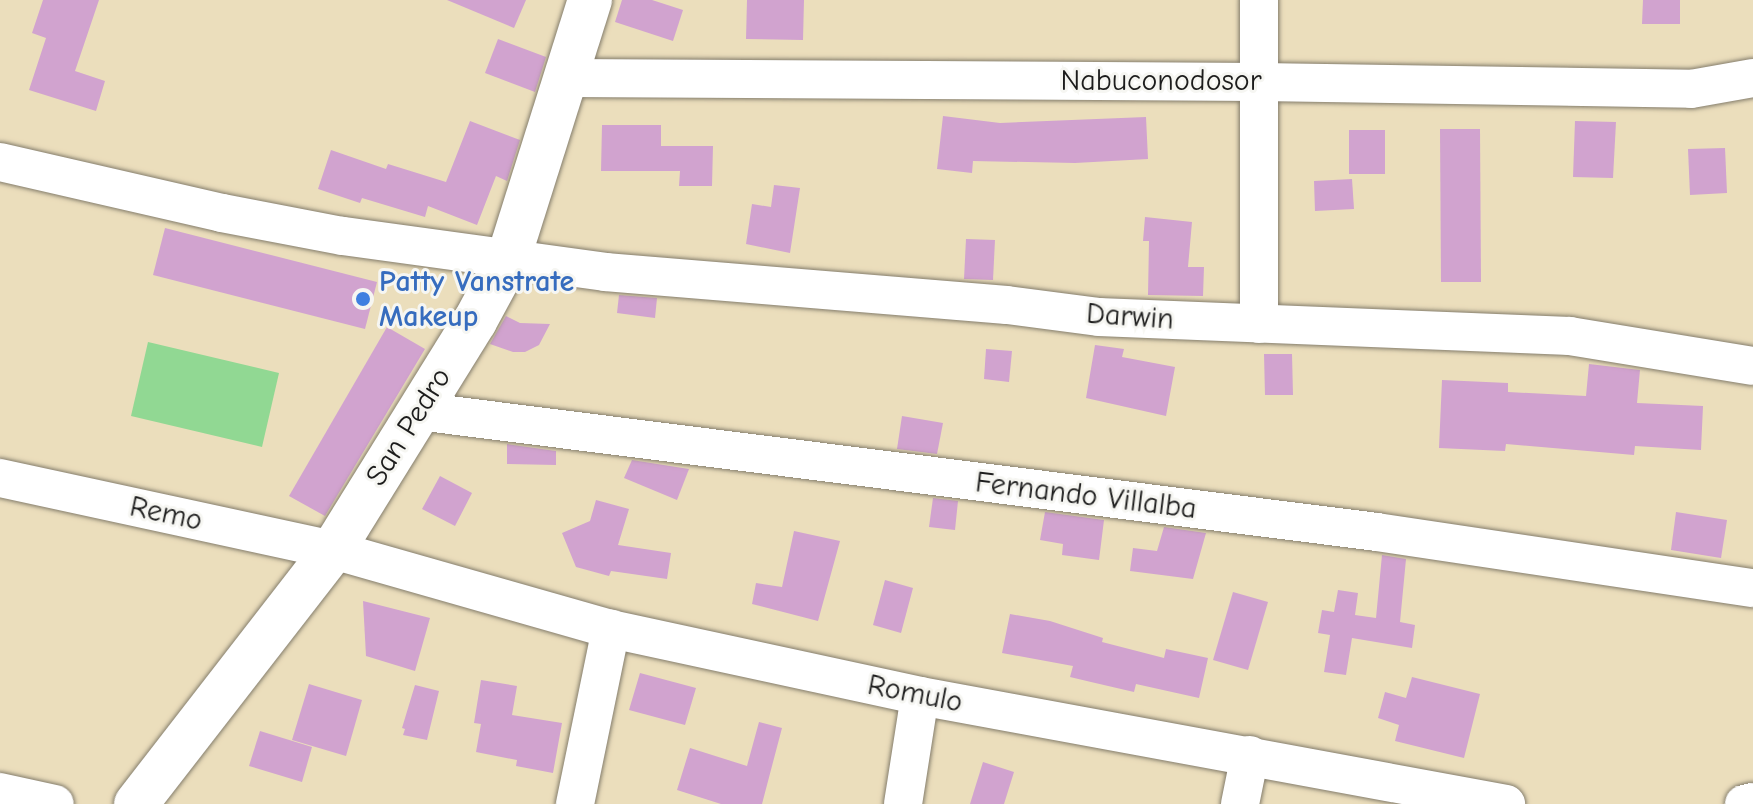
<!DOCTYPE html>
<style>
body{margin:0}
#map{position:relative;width:1753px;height:804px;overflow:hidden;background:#ebdebc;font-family:"Comic Neue",sans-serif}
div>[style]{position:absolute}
.green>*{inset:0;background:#91d893}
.building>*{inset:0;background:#d1a3cf}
.roads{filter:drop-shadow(0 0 2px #847d6c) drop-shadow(0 0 2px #847d6c)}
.minor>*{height:38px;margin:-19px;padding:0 19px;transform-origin:19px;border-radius:19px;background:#fff}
.major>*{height:44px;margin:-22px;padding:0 22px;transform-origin:22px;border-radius:22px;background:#fff}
.dots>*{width:22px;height:22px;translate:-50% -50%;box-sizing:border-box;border:4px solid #f6f6f2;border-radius:50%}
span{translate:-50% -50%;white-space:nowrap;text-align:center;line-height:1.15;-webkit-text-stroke:6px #f6f6f2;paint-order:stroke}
.street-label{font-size:30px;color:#1c1c1c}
.shop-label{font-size:30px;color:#366cbe;font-weight:700}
.left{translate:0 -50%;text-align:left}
</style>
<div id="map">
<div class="green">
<i style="clip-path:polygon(148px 342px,279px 373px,262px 447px,131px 416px)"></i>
</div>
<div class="building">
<i style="clip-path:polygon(43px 0,99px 0,75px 71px,105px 81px,96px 111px,29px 90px,46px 38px,32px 33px)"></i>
<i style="clip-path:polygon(447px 0,526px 0,514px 28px)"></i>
<i style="clip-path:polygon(622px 0,652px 0,683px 10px,673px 41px,615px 22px)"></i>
<i style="clip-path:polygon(747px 0,804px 0,803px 40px,746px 39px)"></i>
<i style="clip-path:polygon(1643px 0,1680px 0,1680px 24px,1642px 24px)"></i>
<i style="clip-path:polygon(498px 39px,546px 57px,535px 92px,485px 73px)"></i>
<i style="clip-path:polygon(943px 116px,1000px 123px,1146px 117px,1148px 159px,1075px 163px,973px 161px,972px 173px,937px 169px)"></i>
<i style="clip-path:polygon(470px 121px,520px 140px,507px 181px,496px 176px,477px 225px,428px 206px,425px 217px,362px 198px,360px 203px,318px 189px,331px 150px,386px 169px,388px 164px,446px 182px)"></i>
<i style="clip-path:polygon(1575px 121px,1616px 122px,1613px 178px,1573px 177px)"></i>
<i style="clip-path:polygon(602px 125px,661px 125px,661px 146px,713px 146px,712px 186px,679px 186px,680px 171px,601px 171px)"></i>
<i style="clip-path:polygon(1440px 129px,1480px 129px,1481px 282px,1441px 282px)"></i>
<i style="clip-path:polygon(1349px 130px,1385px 130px,1385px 174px,1349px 174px)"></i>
<i style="clip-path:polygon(1725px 148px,1727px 193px,1690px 195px,1688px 149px)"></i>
<i style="clip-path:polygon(1352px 179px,1354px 209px,1315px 211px,1314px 181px)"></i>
<i style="clip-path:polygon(774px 185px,800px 188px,790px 253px,746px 244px,752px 204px,771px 207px)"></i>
<i style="clip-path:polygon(1145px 217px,1192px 222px,1188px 267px,1204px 267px,1203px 296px,1148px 295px,1149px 241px,1143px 241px)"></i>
<i style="clip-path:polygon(165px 228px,377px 282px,365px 329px,153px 275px)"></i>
<i style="clip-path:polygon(966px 239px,995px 240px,993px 280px,964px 279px)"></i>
<i style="clip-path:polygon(619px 295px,657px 298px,655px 318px,617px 313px)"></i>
<i style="clip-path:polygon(506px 316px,520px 323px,550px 324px,539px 345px,525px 352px,513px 352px,490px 344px)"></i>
<i style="clip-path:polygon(387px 327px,425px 349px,325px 516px,289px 496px)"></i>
<i style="clip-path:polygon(1095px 345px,1124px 349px,1122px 357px,1175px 367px,1166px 416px,1086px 398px)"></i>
<i style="clip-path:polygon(986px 349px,1012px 351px,1009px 382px,984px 379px)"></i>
<i style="clip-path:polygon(1264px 354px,1292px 354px,1293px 395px,1265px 395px)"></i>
<i style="clip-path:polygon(1589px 364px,1640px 370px,1637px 403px,1703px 406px,1701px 450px,1635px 446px,1634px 455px,1506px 444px,1505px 451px,1439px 448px,1442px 380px,1508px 383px,1508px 392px,1586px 396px)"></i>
<i style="clip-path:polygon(902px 416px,943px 423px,937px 454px,897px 449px)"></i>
<i style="clip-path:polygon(507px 444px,556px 451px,556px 465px,507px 464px)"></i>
<i style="clip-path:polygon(632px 460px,689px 469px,677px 500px,624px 478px)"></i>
<i style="clip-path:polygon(440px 476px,472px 493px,455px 526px,422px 509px)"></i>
<i style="clip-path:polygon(933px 498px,958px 501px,955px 530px,929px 527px)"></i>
<i style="clip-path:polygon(596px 500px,629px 509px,618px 545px,671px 553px,667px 579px,611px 571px,609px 576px,576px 567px,562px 533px,590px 521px)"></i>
<i style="clip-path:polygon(1045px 512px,1104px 520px,1099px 560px,1062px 555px,1063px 544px,1040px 540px)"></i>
<i style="clip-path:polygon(1676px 512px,1727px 520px,1721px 558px,1671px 550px)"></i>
<i style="clip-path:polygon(1164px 527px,1206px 533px,1193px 579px,1130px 571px,1133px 548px,1157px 551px)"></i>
<i style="clip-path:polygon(794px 531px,840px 541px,818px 621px,752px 604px,756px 583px,782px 587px)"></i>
<i style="clip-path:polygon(1382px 555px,1406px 559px,1400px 622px,1415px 625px,1412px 648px,1352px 638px,1346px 675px,1324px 672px,1330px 635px,1318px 633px,1322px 610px,1334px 612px,1338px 590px,1358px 593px,1355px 615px,1376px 618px)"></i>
<i style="clip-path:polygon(885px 580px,913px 588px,901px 633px,873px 625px)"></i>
<i style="clip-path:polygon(1233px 592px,1268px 602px,1248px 670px,1213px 660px)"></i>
<i style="clip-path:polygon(363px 601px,430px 618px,415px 671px,366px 656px)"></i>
<i style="clip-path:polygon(1010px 614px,1050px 621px,1103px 638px,1102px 642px,1164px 658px,1166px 649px,1208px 658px,1199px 698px,1136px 684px,1134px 692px,1091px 682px,1070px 677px,1073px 666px,1002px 653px)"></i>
<i style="clip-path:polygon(640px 673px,696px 688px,685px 725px,629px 710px)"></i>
<i style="clip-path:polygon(1412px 677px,1480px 694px,1464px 758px,1395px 741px,1399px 725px,1378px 718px,1385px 692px,1406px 698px)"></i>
<i style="clip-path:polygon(481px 680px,517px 686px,512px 715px,562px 723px,553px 773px,516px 766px,517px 760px,476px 752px,481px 724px,474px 723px)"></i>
<i style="clip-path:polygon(309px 684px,362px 700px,346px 756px,292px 740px)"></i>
<i style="clip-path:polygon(415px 685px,439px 691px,427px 740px,403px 735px,405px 729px,402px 728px)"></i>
<i style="clip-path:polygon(759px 722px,782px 728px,762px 804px,721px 804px,677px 790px,690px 748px,747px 766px)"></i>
<i style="clip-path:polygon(260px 731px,312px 747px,302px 782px,249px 766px)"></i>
<i style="clip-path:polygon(983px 762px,1014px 772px,1004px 804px,970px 804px)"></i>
</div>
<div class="roads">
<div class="minor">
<i style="left:1259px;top:0;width:324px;rotate:90deg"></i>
<i style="left:567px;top:78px;width:693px;rotate:0.33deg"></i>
<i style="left:1260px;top:82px;width:431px;rotate:0.9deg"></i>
<i style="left:1691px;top:89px;width:63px;rotate:-10.1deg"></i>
<i style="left:0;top:162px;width:228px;rotate:12.9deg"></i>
<i style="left:222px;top:213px;width:123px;rotate:10.8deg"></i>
<i style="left:343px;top:236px;width:264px;rotate:7.8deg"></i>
<i style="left:605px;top:272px;width:403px;rotate:4.7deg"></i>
<i style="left:1007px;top:305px;width:93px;rotate:7.4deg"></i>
<i style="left:1099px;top:317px;width:471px;rotate:2.3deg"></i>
<i style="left:1570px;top:336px;width:185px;rotate:9.3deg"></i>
<i style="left:418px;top:411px;width:967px;rotate:7.19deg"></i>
<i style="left:1377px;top:532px;width:380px;rotate:8.5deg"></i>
<i style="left:0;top:478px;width:341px;rotate:12.2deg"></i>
<i style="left:333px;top:550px;width:289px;rotate:15.9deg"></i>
<i style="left:611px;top:629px;width:316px;rotate:12.2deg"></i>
<i style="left:920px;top:696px;width:596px;rotate:10.44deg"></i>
<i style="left:0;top:792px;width:56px;rotate:12.3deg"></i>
<i style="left:575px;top:804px;width:179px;rotate:-78.4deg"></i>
<i style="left:903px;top:804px;width:109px;rotate:-81.1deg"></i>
<i style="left:1240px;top:804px;width:50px;rotate:-78.5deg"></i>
<i style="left:1744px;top:804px;width:9px;rotate:-13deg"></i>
</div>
<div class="major">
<i style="left:136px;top:804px;width:321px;rotate:-52.2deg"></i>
<i style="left:333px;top:550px;width:269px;rotate:-58.2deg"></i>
<i style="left:475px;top:321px;width:69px;rotate:-61.6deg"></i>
<i style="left:508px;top:260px;width:273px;rotate:-72.5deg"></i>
</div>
</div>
<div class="dots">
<i style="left:363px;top:299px;background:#3f7fe0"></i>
</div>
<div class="street-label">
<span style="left:1161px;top:81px">Nabuconodosor</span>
<span style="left:1130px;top:317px;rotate:4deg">Darwin</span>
<span style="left:409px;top:427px;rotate:-58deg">San Pedro</span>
<span style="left:1086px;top:496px;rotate:7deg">Fernando Villalba</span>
<span style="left:166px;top:514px;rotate:12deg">Remo</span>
<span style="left:915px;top:694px;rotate:11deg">Romulo</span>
</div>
<div class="shop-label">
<span class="left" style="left:379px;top:299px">Patty Vanstrate<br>Makeup</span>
</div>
</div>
